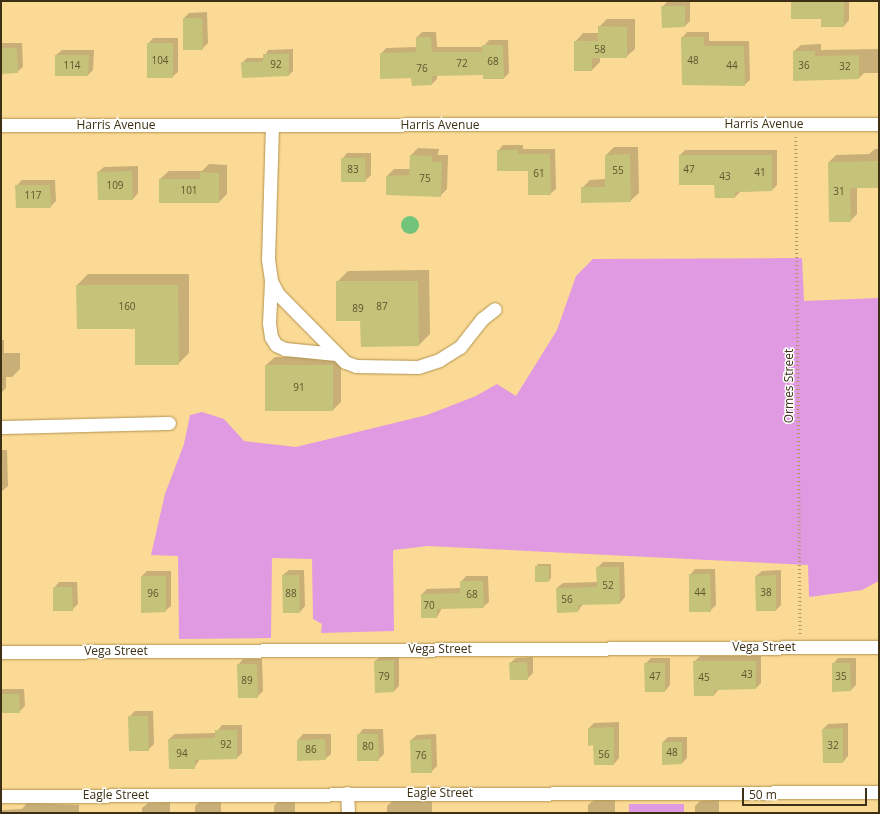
<!DOCTYPE html>
<style>
body{margin:0}
#map{position:relative;width:880px;height:814px;overflow:hidden;background:#fada95;font-family:"Open Sans",sans-serif}
div>[style]{position:absolute}
.green>*{inset:0;background:#e09ae1}
.water>*{inset:0;background:#72c47a}
.round{border-radius:50%}
.shadow>*{inset:0;background:#0003}
.building>*{inset:0;background:#c5c279}
.path>*{height:2.5px;margin-top:-1.25px;transform-origin:0;background:repeating-linear-gradient(90deg,#ae9661 0 1px,transparent 0 4px)}
.roads{filter:drop-shadow(0 0 1px #b29450) drop-shadow(0 0 1px #b29450)}
.minor>*{height:13px;margin:-6.5px;padding:0 6.5px;transform-origin:6.5px;border-radius:6.5px;background:#fff}
span{translate:-50% -50%;white-space:nowrap;text-align:center;line-height:1.15;-webkit-text-stroke:3px #fff;paint-order:stroke}
.number-label{font-size:10px;color:#5f542d}
.number-label span{-webkit-text-stroke-width:0}
.street-label{font-size:12px;color:#3d3014}
.frame{position:absolute;inset:0;border:2px solid #3d3014;pointer-events:none}
.scale{position:absolute;left:742px;top:788px;width:125px;height:18px;box-sizing:border-box;border:2px solid #3d3014;border-top:0;padding-left:5px;font-size:12px;line-height:14px;white-space:nowrap;color:#3d3014;-webkit-text-stroke:3px #fff;paint-order:stroke}
</style>
<div id="map">
<div class="green">
<i style="clip-path:polygon(802px 258px,804px 301px,879px 298px,879px 581px,862px 590px,809px 597px,808px 565px,428px 546px,393px 550px,394px 631px,321px 633px,322px 624px,313px 619px,312px 559px,272px 558px,271px 638px,179px 639px,178px 556px,151px 555px,165px 494px,184px 444px,190px 415px,202px 412px,224px 419px,244px 441px,296px 447px,427px 415px,476px 396px,497px 384px,516px 396px,557px 330px,576px 276px,593px 259px)"></i>
<i style="clip-path:polygon(629px 804px,684px 804px,684px 813px,629px 813px)"></i>
</div>
<div class="water">
<i class="round" style="left:401px;top:216px;width:18px;height:18px"></i>
</div>
<div class="shadow">
<i style="clip-path:polygon(668px 1px,690px 1px,690px 21px,685px 26px,662px 7px)"></i>
<i style="clip-path:polygon(792px 1px,849px 1px,849px 20px,844px 26px)"></i>
<i style="clip-path:polygon(207px 12px,208px 43px,202px 49px,184px 18px,189px 13px)"></i>
<i style="clip-path:polygon(607px 19px,635px 19px,635px 49px,626px 57px,600px 57px,600px 62px,592px 70px,575px 42px,583px 33px,599px 33px,599px 27px)"></i>
<i style="clip-path:polygon(422px 32px,436px 32px,437px 47px,483px 47px,489px 40px,508px 40px,509px 73px,504px 78px,484px 74px,437px 75px,437px 79px,432px 84px,412px 77px,381px 54px,386px 48px,417px 47px,417px 37px)"></i>
<i style="clip-path:polygon(687px 32px,709px 32px,709px 41px,749px 41px,750px 80px,744px 85px,682px 38px)"></i>
<i style="clip-path:polygon(153px 38px,178px 38px,178px 72px,172px 77px,148px 44px)"></i>
<i style="clip-path:polygon(1px 43px,22px 43px,23px 67px,17px 72px,1px 73px)"></i>
<i style="clip-path:polygon(821px 44px,821px 50px,879px 49px,879px 73px,864px 73px,859px 78px,794px 51px,801px 45px)"></i>
<i style="clip-path:polygon(293px 49px,293px 71px,289px 75px,242px 63px,247px 58px,264px 58px,268px 50px)"></i>
<i style="clip-path:polygon(62px 50px,94px 50px,93px 70px,88px 75px,56px 75px,56px 55px)"></i>
<i style="clip-path:polygon(503px 145px,523px 145px,523px 149px,555px 149px,556px 189px,550px 194px,529px 170px,498px 151px)"></i>
<i style="clip-path:polygon(614px 147px,638px 147px,639px 193px,630px 201px,582px 188px,590px 180px,606px 179px,606px 155px)"></i>
<i style="clip-path:polygon(418px 148px,439px 149px,438px 155px,448px 155px,447px 189px,440px 196px,387px 176px,394px 169px,410px 169px,411px 155px)"></i>
<i style="clip-path:polygon(875px 149px,879px 149px,879px 187px,857px 187px,857px 214px,850px 221px,830px 221px,829px 162px,836px 155px,869px 154px)"></i>
<i style="clip-path:polygon(685px 150px,777px 150px,777px 185px,772px 190px,740px 192px,735px 197px,716px 197px,715px 184px,680px 155px)"></i>
<i style="clip-path:polygon(347px 153px,371px 153px,371px 175px,365px 181px,342px 159px)"></i>
<i style="clip-path:polygon(209px 164px,227px 165px,227px 194px,219px 202px,160px 179px,169px 171px,202px 171px)"></i>
<i style="clip-path:polygon(138px 166px,138px 193px,133px 199px,98px 172px,104px 167px)"></i>
<i style="clip-path:polygon(22px 180px,55px 180px,56px 201px,50px 207px,16px 186px)"></i>
<i style="clip-path:polygon(429px 270px,430px 334px,419px 345px,361px 320px,337px 282px,348px 271px)"></i>
<i style="clip-path:polygon(88px 274px,189px 274px,189px 353px,178px 364px,136px 328px,78px 328px,77px 285px)"></i>
<i style="clip-path:polygon(1px 340px,4px 340px,4px 353px,20px 353px,20px 369px,12px 377px,6px 377px,6px 388px,1px 393px)"></i>
<i style="clip-path:polygon(275px 357px,341px 357px,341px 402px,333px 410px,266px 365px)"></i>
<i style="clip-path:polygon(1px 450px,7px 450px,8px 486px,2px 491px)"></i>
<i style="clip-path:polygon(603px 562px,624px 562px,625px 597px,620px 603px,583px 604px,578px 611px,557px 588px,563px 583px,598px 582px,597px 568px)"></i>
<i style="clip-path:polygon(538px 564px,551px 564px,551px 578px,549px 581px,536px 567px)"></i>
<i style="clip-path:polygon(695px 569px,715px 569px,716px 605px,710px 611px,690px 575px)"></i>
<i style="clip-path:polygon(289px 570px,304px 570px,305px 606px,300px 612px,283px 575px)"></i>
<i style="clip-path:polygon(781px 570px,781px 605px,776px 610px,757px 610px,756px 576px,762px 571px)"></i>
<i style="clip-path:polygon(147px 571px,171px 571px,171px 606px,165px 611px,142px 612px,142px 576px)"></i>
<i style="clip-path:polygon(466px 576px,488px 576px,489px 602px,483px 607px,442px 608px,437px 617px,422px 617px,422px 594px,427px 589px,461px 588px,461px 582px)"></i>
<i style="clip-path:polygon(59px 582px,77px 582px,78px 604px,72px 610px,54px 588px)"></i>
<i style="clip-path:polygon(399px 655px,399px 686px,394px 691px,376px 692px,375px 661px,381px 656px)"></i>
<i style="clip-path:polygon(700px 656px,761px 656px,761px 683px,756px 688px,719px 689px,714px 695px,694px 662px)"></i>
<i style="clip-path:polygon(533px 657px,533px 673px,527px 679px,510px 663px,516px 658px)"></i>
<i style="clip-path:polygon(651px 658px,670px 658px,670px 685px,665px 691px,645px 664px)"></i>
<i style="clip-path:polygon(838px 658px,856px 658px,856px 685px,851px 690px,833px 664px)"></i>
<i style="clip-path:polygon(243px 659px,262px 659px,263px 691px,257px 697px,238px 665px)"></i>
<i style="clip-path:polygon(1px 689px,24px 689px,25px 706px,19px 712px,1px 712px)"></i>
<i style="clip-path:polygon(135px 711px,153px 711px,154px 744px,148px 750px,129px 717px)"></i>
<i style="clip-path:polygon(619px 722px,619px 758px,614px 764px,594px 744px,589px 728px,594px 723px)"></i>
<i style="clip-path:polygon(848px 723px,848px 756px,843px 762px,823px 729px,828px 724px)"></i>
<i style="clip-path:polygon(222px 725px,242px 725px,242px 753px,237px 758px,200px 759px,194px 768px,169px 739px,175px 734px,216px 733px)"></i>
<i style="clip-path:polygon(363px 729px,383px 729px,384px 754px,378px 760px,358px 735px)"></i>
<i style="clip-path:polygon(303px 734px,331px 734px,331px 754px,325px 759px,298px 760px,298px 740px)"></i>
<i style="clip-path:polygon(436px 734px,437px 766px,431px 772px,411px 740px,417px 735px)"></i>
<i style="clip-path:polygon(668px 737px,687px 737px,687px 758px,682px 763px,663px 764px,663px 742px)"></i>
<i style="clip-path:polygon(396px 798px,432px 798px,432px 813px,387px 813px,387px 806px)"></i>
<i style="clip-path:polygon(615px 799px,615px 813px,588px 813px,588px 805px,594px 800px)"></i>
<i style="clip-path:polygon(295px 800px,295px 813px,274px 813px,274px 806px,279px 801px)"></i>
<i style="clip-path:polygon(719px 800px,719px 813px,695px 813px,695px 806px,700px 801px)"></i>
<i style="clip-path:polygon(201px 801px,221px 801px,221px 813px,195px 813px,195px 806px)"></i>
<i style="clip-path:polygon(170px 802px,170px 813px,142px 813px,142px 808px,148px 803px)"></i>
<i style="clip-path:polygon(27px 803px,79px 805px,79px 813px,1px 813px,1px 810px,22px 809px)"></i>
</div>
<div class="building">
<i style="clip-path:polygon(791px 1px,844px 1px,844px 27px,821px 27px,821px 19px,791px 19px)"></i>
<i style="clip-path:polygon(661px 6px,685px 6px,685px 27px,662px 28px)"></i>
<i style="clip-path:polygon(183px 18px,202px 18px,203px 50px,183px 50px)"></i>
<i style="clip-path:polygon(598px 26px,627px 27px,627px 58px,592px 58px,592px 71px,574px 71px,574px 41px,598px 41px)"></i>
<i style="clip-path:polygon(416px 37px,431px 37px,432px 52px,482px 52px,482px 45px,503px 45px,504px 79px,483px 79px,483px 75px,432px 76px,432px 85px,412px 86px,411px 78px,380px 79px,380px 53px,416px 52px)"></i>
<i style="clip-path:polygon(681px 37px,704px 37px,704px 46px,744px 46px,745px 86px,682px 85px)"></i>
<i style="clip-path:polygon(147px 43px,173px 43px,173px 78px,147px 78px)"></i>
<i style="clip-path:polygon(1px 48px,17px 48px,18px 73px,1px 74px)"></i>
<i style="clip-path:polygon(793px 51px,815px 51px,815px 56px,859px 55px,859px 79px,793px 81px)"></i>
<i style="clip-path:polygon(263px 54px,289px 54px,289px 76px,242px 78px,241px 62px,263px 62px)"></i>
<i style="clip-path:polygon(55px 55px,89px 55px,88px 76px,55px 76px)"></i>
<i style="clip-path:polygon(497px 150px,518px 150px,518px 154px,550px 154px,551px 195px,528px 195px,528px 171px,497px 171px)"></i>
<i style="clip-path:polygon(630px 154px,631px 202px,581px 203px,581px 187px,605px 187px,605px 155px)"></i>
<i style="clip-path:polygon(410px 155px,432px 156px,432px 162px,442px 162px,441px 197px,386px 195px,386px 176px,409px 175px)"></i>
<i style="clip-path:polygon(679px 155px,772px 155px,772px 191px,735px 192px,735px 198px,715px 198px,714px 185px,679px 185px)"></i>
<i style="clip-path:polygon(341px 158px,365px 158px,366px 182px,341px 182px)"></i>
<i style="clip-path:polygon(879px 161px,879px 188px,850px 188px,851px 222px,829px 222px,828px 162px)"></i>
<i style="clip-path:polygon(132px 171px,133px 200px,98px 200px,97px 172px)"></i>
<i style="clip-path:polygon(200px 172px,219px 173px,219px 203px,159px 203px,159px 179px,200px 179px)"></i>
<i style="clip-path:polygon(15px 185px,50px 185px,51px 208px,16px 208px)"></i>
<i style="clip-path:polygon(336px 281px,418px 281px,419px 346px,361px 347px,360px 321px,336px 321px)"></i>
<i style="clip-path:polygon(76px 285px,178px 285px,179px 365px,135px 365px,135px 329px,77px 329px)"></i>
<i style="clip-path:polygon(265px 365px,333px 365px,333px 411px,265px 411px)"></i>
<i style="clip-path:polygon(535px 566px,549px 566px,549px 582px,535px 582px)"></i>
<i style="clip-path:polygon(596px 567px,619px 567px,620px 604px,578px 605px,578px 612px,557px 613px,556px 588px,597px 587px)"></i>
<i style="clip-path:polygon(689px 574px,710px 574px,711px 612px,689px 612px)"></i>
<i style="clip-path:polygon(282px 575px,299px 575px,300px 613px,283px 613px)"></i>
<i style="clip-path:polygon(776px 575px,776px 611px,756px 611px,755px 576px)"></i>
<i style="clip-path:polygon(141px 576px,166px 576px,166px 612px,141px 613px)"></i>
<i style="clip-path:polygon(460px 581px,483px 581px,484px 608px,437px 609px,437px 618px,421px 618px,421px 594px,460px 593px)"></i>
<i style="clip-path:polygon(53px 587px,72px 587px,73px 611px,53px 611px)"></i>
<i style="clip-path:polygon(394px 660px,394px 692px,375px 693px,374px 661px)"></i>
<i style="clip-path:polygon(693px 661px,756px 661px,756px 689px,714px 690px,714px 696px,694px 696px)"></i>
<i style="clip-path:polygon(527px 662px,528px 680px,510px 680px,509px 663px)"></i>
<i style="clip-path:polygon(644px 663px,665px 663px,665px 692px,645px 692px)"></i>
<i style="clip-path:polygon(832px 663px,850px 663px,851px 691px,832px 692px)"></i>
<i style="clip-path:polygon(237px 664px,257px 664px,258px 698px,238px 698px)"></i>
<i style="clip-path:polygon(1px 694px,19px 694px,20px 713px,1px 713px)"></i>
<i style="clip-path:polygon(128px 716px,148px 716px,149px 751px,129px 751px)"></i>
<i style="clip-path:polygon(614px 727px,614px 765px,594px 765px,593px 745px,588px 746px,588px 728px)"></i>
<i style="clip-path:polygon(843px 728px,843px 763px,823px 763px,822px 729px)"></i>
<i style="clip-path:polygon(215px 730px,237px 730px,237px 759px,195px 760px,195px 769px,169px 769px,168px 739px,215px 738px)"></i>
<i style="clip-path:polygon(357px 734px,378px 734px,379px 761px,357px 761px)"></i>
<i style="clip-path:polygon(325px 739px,326px 760px,297px 761px,297px 740px)"></i>
<i style="clip-path:polygon(431px 739px,432px 773px,411px 773px,410px 740px)"></i>
<i style="clip-path:polygon(662px 742px,682px 742px,682px 764px,662px 765px)"></i>
</div>
<div class="path">
<i style="left:796px;top:137px;width:497px;rotate:89.5deg"></i>
</div>
<div class="roads">
<div class="minor">
<i style="left:1px;top:125px;width:878px;rotate:-0.07deg"></i>
<i style="left:272px;top:125px;width:134px;rotate:91.7deg"></i>
<i style="left:268px;top:259px;width:22px;rotate:82deg"></i>
<i style="left:271px;top:281px;width:15px;rotate:62deg"></i>
<i style="left:278px;top:294px;width:95px;rotate:45.4deg"></i>
<i style="left:345px;top:362px;width:12px;rotate:20deg"></i>
<i style="left:356px;top:366px;width:62px;rotate:0.9deg"></i>
<i style="left:418px;top:367px;width:22px;rotate:-18deg"></i>
<i style="left:439px;top:360px;width:25px;rotate:-32deg"></i>
<i style="left:460px;top:347px;width:36px;rotate:-52deg"></i>
<i style="left:482px;top:319px;width:16px;rotate:-38deg"></i>
<i style="left:271px;top:281px;width:42px;rotate:92.7deg"></i>
<i style="left:269px;top:323px;width:14px;rotate:82deg"></i>
<i style="left:271px;top:337px;width:9px;rotate:58deg"></i>
<i style="left:276px;top:345px;width:10px;rotate:24deg"></i>
<i style="left:285px;top:349px;width:51px;rotate:5.6deg"></i>
<i style="left:1px;top:427px;width:168px;rotate:-1.4deg"></i>
<i style="left:1px;top:652px;width:878px;rotate:-0.33deg"></i>
<i style="left:347px;top:793px;width:20px;rotate:87deg"></i>
<i style="left:1px;top:796px;width:878px;rotate:-0.26deg"></i>
</div>
</div>
<div class="number-label">
<span style="left:600px;top:50px">58</span>
<span style="left:160px;top:61px">104</span>
<span style="left:693px;top:61px">48</span>
<span style="left:493px;top:62px">68</span>
<span style="left:462px;top:64px">72</span>
<span style="left:276px;top:65px">92</span>
<span style="left:72px;top:66px">114</span>
<span style="left:732px;top:66px">44</span>
<span style="left:804px;top:66px">36</span>
<span style="left:845px;top:67px">32</span>
<span style="left:422px;top:69px">76</span>
<span style="left:353px;top:170px">83</span>
<span style="left:689px;top:170px">47</span>
<span style="left:618px;top:171px">55</span>
<span style="left:760px;top:173px">41</span>
<span style="left:539px;top:174px">61</span>
<span style="left:725px;top:177px">43</span>
<span style="left:425px;top:179px">75</span>
<span style="left:115px;top:186px">109</span>
<span style="left:189px;top:191px">101</span>
<span style="left:839px;top:192px">31</span>
<span style="left:33px;top:196px">117</span>
<span style="left:127px;top:307px">160</span>
<span style="left:382px;top:307px">87</span>
<span style="left:358px;top:309px">89</span>
<span style="left:299px;top:388px">91</span>
<span style="left:608px;top:586px">52</span>
<span style="left:700px;top:593px">44</span>
<span style="left:766px;top:593px">38</span>
<span style="left:153px;top:594px">96</span>
<span style="left:291px;top:594px">88</span>
<span style="left:472px;top:595px">68</span>
<span style="left:567px;top:600px">56</span>
<span style="left:429px;top:606px">70</span>
<span style="left:747px;top:675px">43</span>
<span style="left:384px;top:677px">79</span>
<span style="left:655px;top:677px">47</span>
<span style="left:841px;top:677px">35</span>
<span style="left:704px;top:678px">45</span>
<span style="left:247px;top:681px">89</span>
<span style="left:226px;top:745px">92</span>
<span style="left:833px;top:746px">32</span>
<span style="left:368px;top:747px">80</span>
<span style="left:311px;top:750px">86</span>
<span style="left:672px;top:753px">48</span>
<span style="left:182px;top:754px">94</span>
<span style="left:604px;top:755px">56</span>
<span style="left:421px;top:756px">76</span>
</div>
<div class="street-label">
<span style="left:764px;top:124px">Harris Avenue</span>
<span style="left:116px;top:125px">Harris Avenue</span>
<span style="left:440px;top:125px">Harris Avenue</span>
<span style="left:789px;top:386px;rotate:-90deg">Ormes Street</span>
<span style="left:764px;top:647px">Vega Street</span>
<span style="left:440px;top:649px">Vega Street</span>
<span style="left:116px;top:651px">Vega Street</span>
<span style="left:440px;top:793px">Eagle Street</span>
<span style="left:116px;top:795px">Eagle Street</span>
</div>
<div class="frame"></div>
<div class="scale">50 m</div>
</div>
